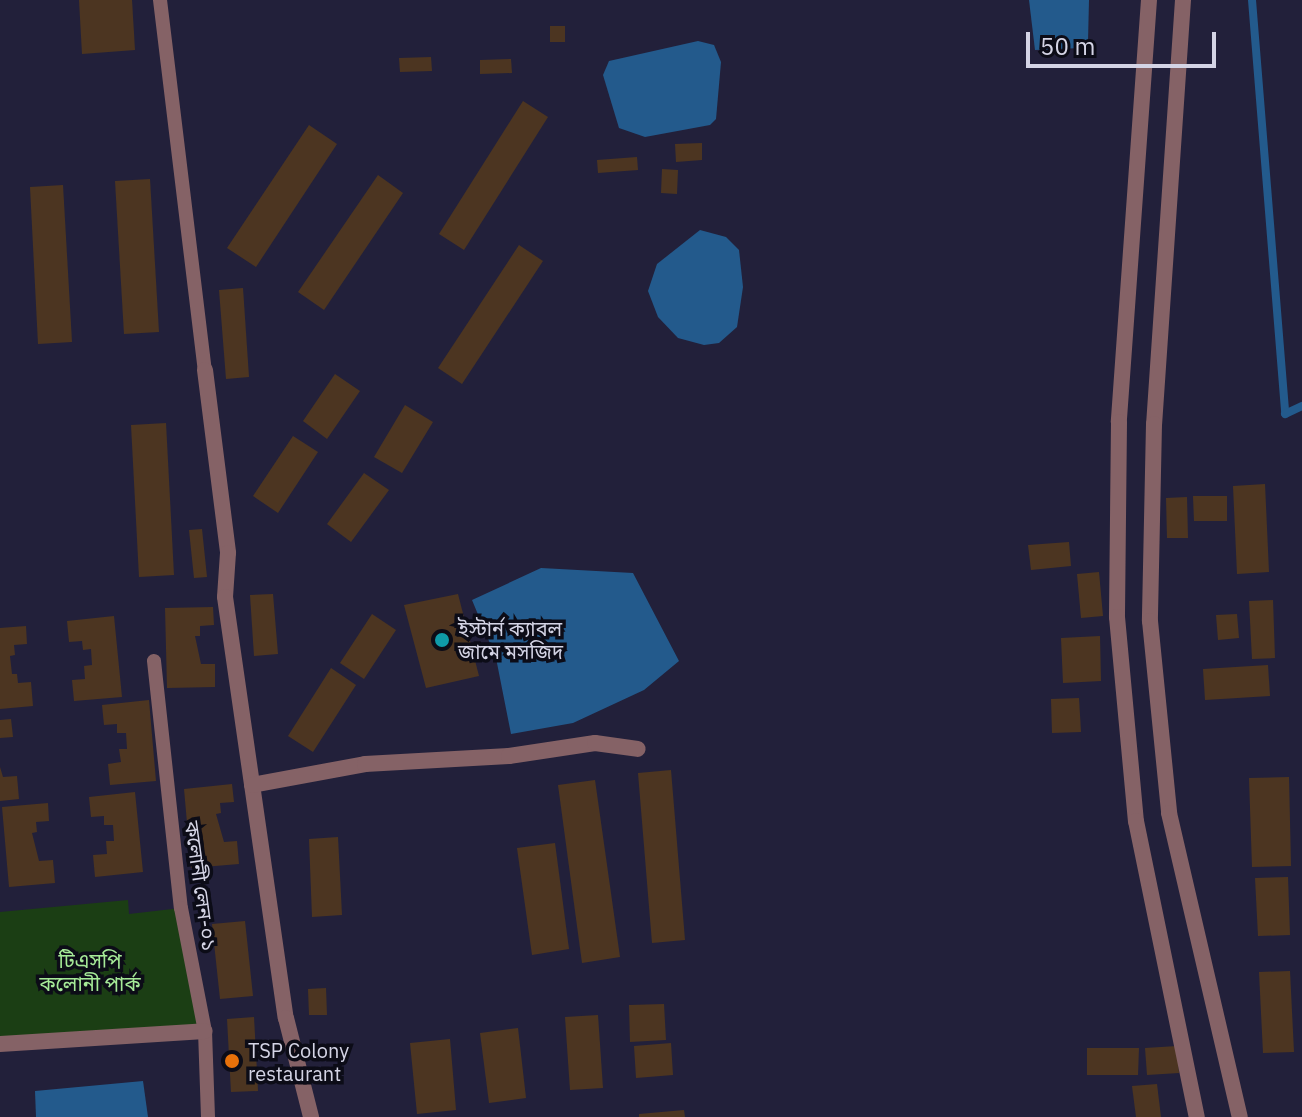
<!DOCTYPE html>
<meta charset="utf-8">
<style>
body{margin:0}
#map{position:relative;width:1302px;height:1117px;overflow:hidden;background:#22203a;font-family:"IBM Plex Sans","Noto Sans Bengali",sans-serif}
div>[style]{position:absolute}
.green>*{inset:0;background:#1b3e14}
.water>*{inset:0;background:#235a8c}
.stream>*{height:8px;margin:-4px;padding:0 4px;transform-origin:4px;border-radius:4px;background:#235a8c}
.building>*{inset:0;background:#4c3521}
.service>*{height:14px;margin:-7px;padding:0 7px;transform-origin:7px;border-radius:7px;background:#856266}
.minor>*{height:16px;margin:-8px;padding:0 8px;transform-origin:8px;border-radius:8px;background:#856266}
.dots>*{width:22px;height:22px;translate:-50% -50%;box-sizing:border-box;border:4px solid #0c0c17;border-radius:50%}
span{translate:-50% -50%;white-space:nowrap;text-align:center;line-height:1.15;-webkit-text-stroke:7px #0c0c17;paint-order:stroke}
.poi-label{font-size:20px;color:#d4d4e5}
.left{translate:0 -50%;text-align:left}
.street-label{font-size:20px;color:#d4d4e5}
.park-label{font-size:20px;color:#a6ea98}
.scale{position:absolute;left:1026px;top:32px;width:190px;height:36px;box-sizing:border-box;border:4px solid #d4d4e5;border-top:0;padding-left:10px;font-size:24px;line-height:28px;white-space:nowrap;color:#d4d4e5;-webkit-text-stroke:6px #0c0c17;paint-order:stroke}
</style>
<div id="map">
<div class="green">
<i style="clip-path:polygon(128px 900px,129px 914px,181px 908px,205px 1031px,0 1044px,0 912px)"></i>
</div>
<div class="water">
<i style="clip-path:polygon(1029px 0,1089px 0,1088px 41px,1081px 48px,1035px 50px)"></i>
<i style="clip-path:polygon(698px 41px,714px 45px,721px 62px,716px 119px,710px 125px,645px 137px,619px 128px,603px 75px,609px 61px)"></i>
<i style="clip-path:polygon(700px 230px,726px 237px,739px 250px,743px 287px,737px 327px,719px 343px,704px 345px,678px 338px,658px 317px,648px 291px,657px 264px)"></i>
<i style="clip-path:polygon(541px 568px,633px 573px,679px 661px,644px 690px,573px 723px,511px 734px,496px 658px,472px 600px)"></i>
<i style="clip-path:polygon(143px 1081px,148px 1117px,36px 1117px,35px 1091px)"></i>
</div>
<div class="stream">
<i style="left:1252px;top:0;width:415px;rotate:85.4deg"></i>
<i style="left:1285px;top:414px;width:19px;rotate:-25deg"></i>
</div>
<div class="building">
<i style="clip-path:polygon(79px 0,132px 0,135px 50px,82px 54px)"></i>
<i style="clip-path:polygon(550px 26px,565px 26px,565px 42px,550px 42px)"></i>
<i style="clip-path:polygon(431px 57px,432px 71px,400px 72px,399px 58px)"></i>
<i style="clip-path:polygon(511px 59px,512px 73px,480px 74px,480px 60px)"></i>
<i style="clip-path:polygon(523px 101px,548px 117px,464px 250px,439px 234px)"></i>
<i style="clip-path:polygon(309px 125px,337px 144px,256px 267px,227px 248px)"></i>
<i style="clip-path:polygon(702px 143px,702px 160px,676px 162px,675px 144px)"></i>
<i style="clip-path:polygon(637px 157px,638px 170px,598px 173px,597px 160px)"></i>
<i style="clip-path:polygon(662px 169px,678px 170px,677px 194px,661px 193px)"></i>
<i style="clip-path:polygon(378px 175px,403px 193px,324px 310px,298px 292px)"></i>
<i style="clip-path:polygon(150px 179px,159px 332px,124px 334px,115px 181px)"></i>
<i style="clip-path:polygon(63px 185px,72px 342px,38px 344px,30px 187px)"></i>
<i style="clip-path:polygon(519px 245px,543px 261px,462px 384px,438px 368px)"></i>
<i style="clip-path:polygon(243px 288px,249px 377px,226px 379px,219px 290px)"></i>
<i style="clip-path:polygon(335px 374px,360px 391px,327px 439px,303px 421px)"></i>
<i style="clip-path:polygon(405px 405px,433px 422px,402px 473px,374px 457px)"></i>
<i style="clip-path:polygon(166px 423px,174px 575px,139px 577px,131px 425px)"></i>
<i style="clip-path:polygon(293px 436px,318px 452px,278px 513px,253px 496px)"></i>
<i style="clip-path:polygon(364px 473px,389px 490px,351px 542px,327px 524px)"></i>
<i style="clip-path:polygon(1265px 484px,1269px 572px,1237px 574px,1233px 486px)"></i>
<i style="clip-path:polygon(1193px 496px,1227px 496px,1227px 521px,1194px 521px)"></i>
<i style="clip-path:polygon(1187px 497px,1188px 538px,1167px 538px,1166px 498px)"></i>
<i style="clip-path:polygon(202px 529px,207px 577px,194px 578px,189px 530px)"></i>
<i style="clip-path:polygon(1069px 542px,1071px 566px,1031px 570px,1028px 545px)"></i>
<i style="clip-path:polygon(1099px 572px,1103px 616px,1081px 618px,1077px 574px)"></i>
<i style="clip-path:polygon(273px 594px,278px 654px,254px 656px,250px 595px)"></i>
<i style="clip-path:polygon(458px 594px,479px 676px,426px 688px,404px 605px)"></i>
<i style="clip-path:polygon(1273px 600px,1275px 658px,1252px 659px,1249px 601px)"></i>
<i style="clip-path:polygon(213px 607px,214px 625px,200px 626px,200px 636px,195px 636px,201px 664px,215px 664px,215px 687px,167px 688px,165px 608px)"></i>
<i style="clip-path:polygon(372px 614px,396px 630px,364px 679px,340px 663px)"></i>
<i style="clip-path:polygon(1237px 614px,1239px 638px,1218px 640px,1216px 615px)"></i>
<i style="clip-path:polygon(114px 616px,122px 697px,74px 701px,72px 680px,85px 679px,84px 666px,92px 665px,91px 649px,83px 650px,82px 641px,69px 642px,67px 621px)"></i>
<i style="clip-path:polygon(26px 626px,27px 644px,14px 645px,15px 655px,10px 656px,12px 674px,17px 674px,18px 683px,31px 682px,33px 706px,0 709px,0 628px)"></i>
<i style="clip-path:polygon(1100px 636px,1101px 681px,1063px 683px,1061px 638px)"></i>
<i style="clip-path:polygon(1268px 665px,1270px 696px,1205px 700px,1203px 669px)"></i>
<i style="clip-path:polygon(331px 668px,356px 685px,313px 752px,288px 736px)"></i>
<i style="clip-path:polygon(1079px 698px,1081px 732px,1052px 733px,1051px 699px)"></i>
<i style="clip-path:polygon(149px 700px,156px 781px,110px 785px,108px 764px,121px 762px,119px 749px,127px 749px,126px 733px,117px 733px,117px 724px,104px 725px,102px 705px)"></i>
<i style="clip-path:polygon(11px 719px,13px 737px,0 738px,0 720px)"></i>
<i style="clip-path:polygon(0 767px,3px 777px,17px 776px,19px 799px,0 801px)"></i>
<i style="clip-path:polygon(671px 770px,685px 940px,652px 943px,638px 773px)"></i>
<i style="clip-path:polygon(1289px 777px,1291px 866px,1252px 867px,1249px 778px)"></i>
<i style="clip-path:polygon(595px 780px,620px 957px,582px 963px,558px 785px)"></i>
<i style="clip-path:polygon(232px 784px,234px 802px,220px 803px,221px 813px,216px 814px,224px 842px,237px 841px,239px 864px,191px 868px,184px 789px)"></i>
<i style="clip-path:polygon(135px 792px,143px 872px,95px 877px,93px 855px,107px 854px,106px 841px,114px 841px,113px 825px,104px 825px,104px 816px,91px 817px,89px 797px)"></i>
<i style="clip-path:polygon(48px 803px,49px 821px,36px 822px,37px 832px,32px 833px,39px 861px,53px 860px,55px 883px,9px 887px,2px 807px)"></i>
<i style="clip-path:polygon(338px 837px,342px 915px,312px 917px,309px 839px)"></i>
<i style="clip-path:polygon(555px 843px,569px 949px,532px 955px,517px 848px)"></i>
<i style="clip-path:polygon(1288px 877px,1290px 935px,1258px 936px,1255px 878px)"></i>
<i style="clip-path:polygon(245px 921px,253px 996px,220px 999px,212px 924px)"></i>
<i style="clip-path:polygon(1290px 971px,1294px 1052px,1263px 1053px,1259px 972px)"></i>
<i style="clip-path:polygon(326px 988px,327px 1015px,309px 1015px,308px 989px)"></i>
<i style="clip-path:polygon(664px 1004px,666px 1040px,630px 1042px,629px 1005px)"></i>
<i style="clip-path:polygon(598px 1015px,603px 1088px,570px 1090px,565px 1017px)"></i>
<i style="clip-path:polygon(254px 1017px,258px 1091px,231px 1092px,227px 1019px)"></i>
<i style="clip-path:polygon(518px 1028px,526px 1098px,489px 1103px,480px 1033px)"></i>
<i style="clip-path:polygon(450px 1039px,456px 1110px,417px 1114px,410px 1043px)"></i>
<i style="clip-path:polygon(671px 1043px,673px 1075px,636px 1078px,634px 1046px)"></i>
<i style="clip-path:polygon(1177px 1046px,1179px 1073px,1147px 1075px,1145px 1048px)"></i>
<i style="clip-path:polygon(1087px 1048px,1139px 1048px,1138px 1075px,1087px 1075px)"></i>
<i style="clip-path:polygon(1157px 1084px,1161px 1117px,1136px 1117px,1132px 1086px)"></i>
<i style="clip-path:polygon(684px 1110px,685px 1117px,639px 1117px,639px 1114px)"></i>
</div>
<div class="service">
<i style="left:160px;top:0;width:373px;rotate:83.1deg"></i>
<i style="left:154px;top:661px;width:248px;rotate:83.8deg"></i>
<i style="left:181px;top:908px;width:125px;rotate:79deg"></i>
<i style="left:205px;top:1031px;width:86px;rotate:88deg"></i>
</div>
<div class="minor">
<i style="left:1149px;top:0;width:423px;rotate:94.1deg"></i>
<i style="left:1119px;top:422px;width:195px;rotate:90.6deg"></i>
<i style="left:1117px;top:617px;width:205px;rotate:84.7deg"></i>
<i style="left:1136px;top:821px;width:302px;rotate:78.4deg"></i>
<i style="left:1183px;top:0;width:425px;rotate:93.9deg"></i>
<i style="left:1154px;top:424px;width:197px;rotate:91.2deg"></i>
<i style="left:1150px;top:621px;width:193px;rotate:84.3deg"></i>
<i style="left:1169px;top:813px;width:312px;rotate:76.9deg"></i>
<i style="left:205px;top:370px;width:184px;rotate:82.8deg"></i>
<i style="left:228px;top:553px;width:44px;rotate:93.9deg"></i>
<i style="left:225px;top:597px;width:425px;rotate:81.8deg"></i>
<i style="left:286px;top:1018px;width:102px;rotate:75.8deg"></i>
<i style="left:252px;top:785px;width:115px;rotate:-10.5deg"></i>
<i style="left:365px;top:764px;width:144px;rotate:-3.2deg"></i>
<i style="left:509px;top:756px;width:87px;rotate:-8.6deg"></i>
<i style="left:595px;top:743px;width:43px;rotate:7.9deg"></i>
<i style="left:0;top:1044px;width:205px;rotate:-3.6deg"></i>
</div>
<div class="dots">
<i style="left:442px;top:640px;background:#0f9aa8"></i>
<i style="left:232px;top:1061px;background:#e8710a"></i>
</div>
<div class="poi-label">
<span class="left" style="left:458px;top:640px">ইস্টার্ন ক্যাবল<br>জামে মসজিদ</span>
<span class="left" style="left:248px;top:1062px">TSP Colony<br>restaurant</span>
</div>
<div class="street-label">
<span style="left:201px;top:886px;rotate:82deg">কলোনী লেন-০১</span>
</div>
<div class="park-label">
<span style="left:90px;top:972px">টিএসপি<br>কলোনী পার্ক</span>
</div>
<div class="scale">50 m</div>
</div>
